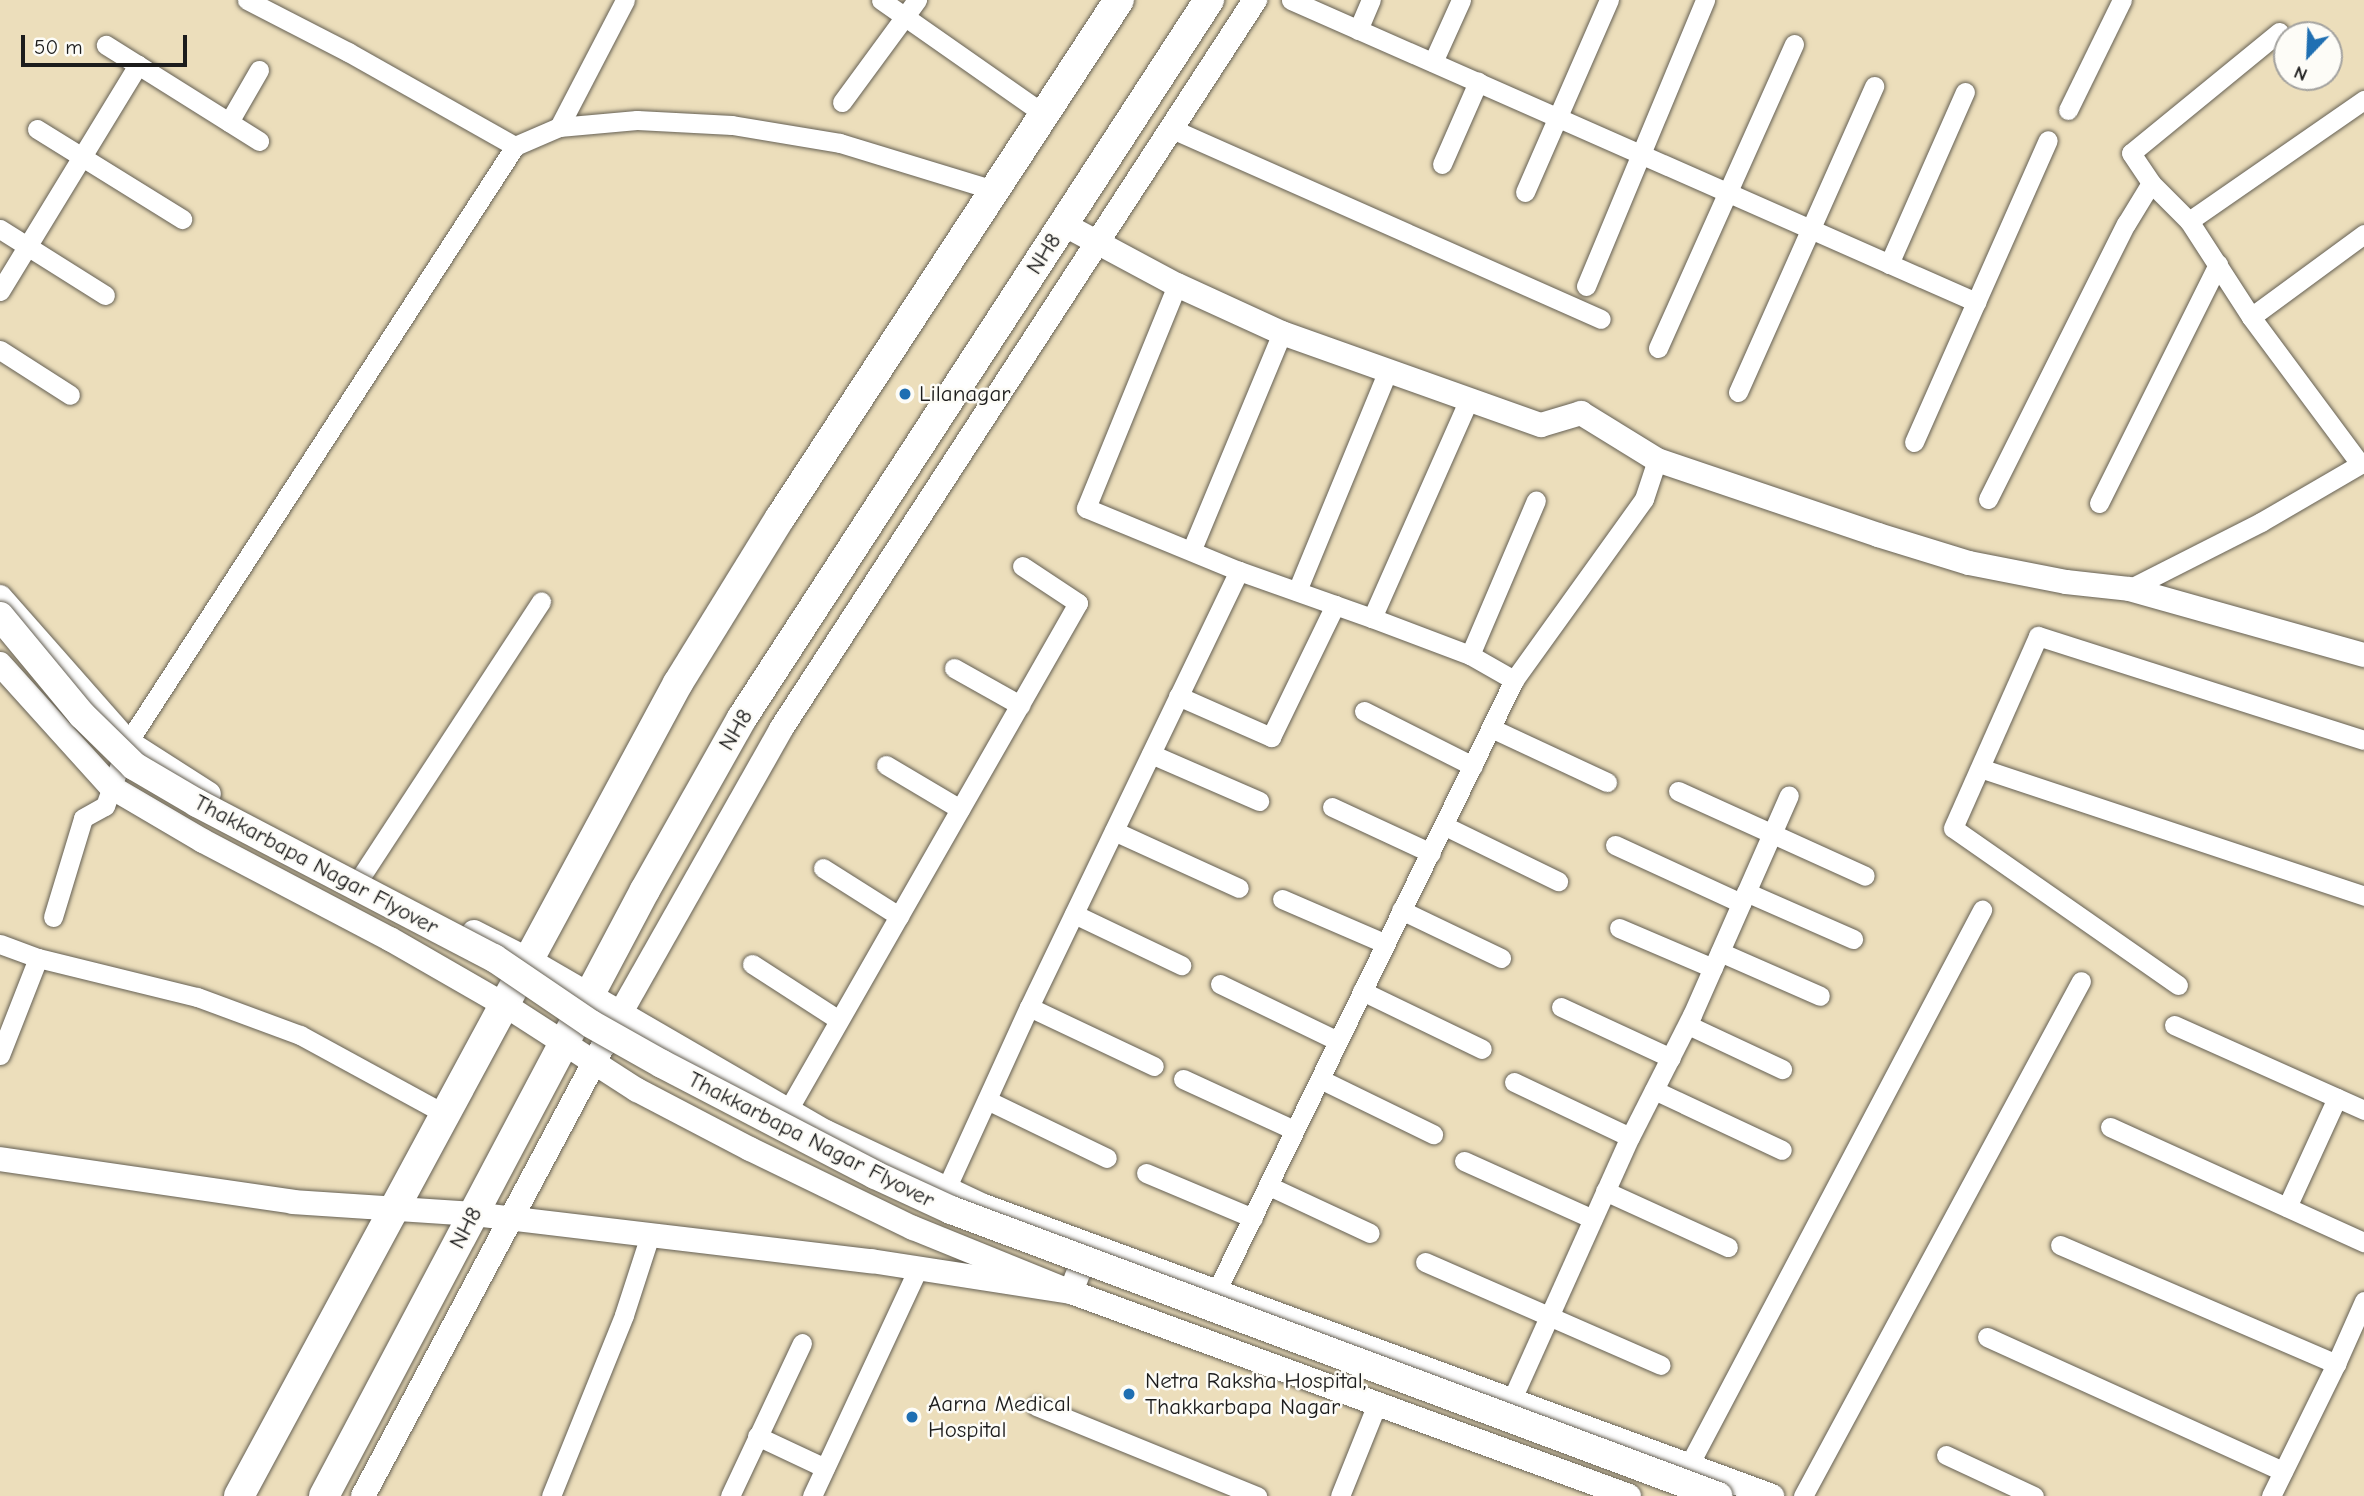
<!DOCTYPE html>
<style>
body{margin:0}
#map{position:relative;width:2364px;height:1496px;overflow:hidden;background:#ecdebb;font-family:"Comic Neue",sans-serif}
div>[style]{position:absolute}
.roads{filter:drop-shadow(0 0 2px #656054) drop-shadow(0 0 2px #656054)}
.minor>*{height:19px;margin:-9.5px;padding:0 9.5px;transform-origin:9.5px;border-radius:9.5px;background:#fff}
.tertiary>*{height:24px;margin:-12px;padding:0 12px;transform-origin:12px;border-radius:12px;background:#fff}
.primary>*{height:30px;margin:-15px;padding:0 15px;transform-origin:15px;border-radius:15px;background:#fff}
.bridges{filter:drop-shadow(0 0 2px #656054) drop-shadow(0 0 2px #656054)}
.secondary-bridge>*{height:28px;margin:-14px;padding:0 14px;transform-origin:14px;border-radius:14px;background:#fff}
.dots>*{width:19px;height:19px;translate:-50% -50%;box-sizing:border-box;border:4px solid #fdfcf7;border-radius:50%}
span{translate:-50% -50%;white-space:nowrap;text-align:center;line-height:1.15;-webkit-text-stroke:5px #fdfcf7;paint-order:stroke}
.street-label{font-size:23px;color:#1c1c1c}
.poi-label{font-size:23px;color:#1c1c1c}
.left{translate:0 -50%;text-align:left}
.north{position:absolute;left:2273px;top:21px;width:70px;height:70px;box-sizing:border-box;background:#fdfcf7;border:2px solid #a3a29f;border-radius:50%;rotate:203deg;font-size:19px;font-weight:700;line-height:28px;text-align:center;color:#1c1c1c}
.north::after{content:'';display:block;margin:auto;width:24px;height:32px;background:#1f6fb2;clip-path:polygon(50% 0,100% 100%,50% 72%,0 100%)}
.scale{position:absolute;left:21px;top:35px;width:166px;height:32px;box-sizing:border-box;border:4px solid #1c1c1c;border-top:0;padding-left:9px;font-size:21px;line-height:24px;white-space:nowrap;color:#1c1c1c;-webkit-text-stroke:5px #fdfcf7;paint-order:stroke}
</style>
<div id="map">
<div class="roads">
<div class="minor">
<i style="left:247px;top:0;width:114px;rotate:27.2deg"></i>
<i style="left:348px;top:52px;width:192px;rotate:29.4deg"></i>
<i style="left:881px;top:0;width:199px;rotate:35deg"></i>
<i style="left:1291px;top:0;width:749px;rotate:23.79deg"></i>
<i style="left:1358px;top:30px;width:33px;rotate:-67deg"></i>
<i style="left:2279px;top:32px;width:191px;rotate:140.7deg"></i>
<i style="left:2131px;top:153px;width:36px;rotate:56deg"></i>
<i style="left:2151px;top:183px;width:54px;rotate:45deg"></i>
<i style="left:2189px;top:221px;width:114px;rotate:57.1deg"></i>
<i style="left:2251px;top:317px;width:140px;rotate:-36.3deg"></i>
<i style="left:1433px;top:62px;width:68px;rotate:-65.7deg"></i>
<i style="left:138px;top:65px;width:143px;rotate:32.1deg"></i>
<i style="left:842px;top:102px;width:127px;rotate:-53.7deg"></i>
<i style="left:2068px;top:110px;width:123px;rotate:-63.9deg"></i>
<i style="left:229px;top:122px;width:60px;rotate:-60deg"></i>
<i style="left:559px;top:127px;width:143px;rotate:-62.5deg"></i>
<i style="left:1170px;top:128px;width:471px;rotate:23.9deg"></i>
<i style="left:37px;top:129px;width:171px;rotate:31.8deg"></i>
<i style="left:1442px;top:164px;width:90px;rotate:-66.3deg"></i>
<i style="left:1525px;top:192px;width:210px;rotate:-66.4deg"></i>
<i style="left:2189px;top:221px;width:213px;rotate:-34.7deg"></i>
<i style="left:0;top:229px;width:124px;rotate:32.2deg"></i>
<i style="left:1889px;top:264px;width:188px;rotate:-66.2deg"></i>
<i style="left:1177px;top:285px;width:241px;rotate:112.2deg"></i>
<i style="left:1086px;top:508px;width:165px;rotate:22.4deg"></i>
<i style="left:1239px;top:571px;width:141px;rotate:19.5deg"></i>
<i style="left:1372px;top:618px;width:240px;rotate:-66.1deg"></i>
<i style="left:1586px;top:286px;width:310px;rotate:-67.4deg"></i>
<i style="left:0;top:291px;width:265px;rotate:-58.6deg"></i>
<i style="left:138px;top:65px;width:38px;rotate:-148deg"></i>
<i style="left:2251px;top:317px;width:183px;rotate:53.4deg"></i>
<i style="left:1658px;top:348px;width:333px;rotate:-65.9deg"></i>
<i style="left:0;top:350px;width:83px;rotate:32.7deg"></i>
<i style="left:1738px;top:392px;width:335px;rotate:-66deg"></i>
<i style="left:1914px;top:442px;width:330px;rotate:-66.1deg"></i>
<i style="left:1988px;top:499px;width:308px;rotate:-63.4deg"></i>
<i style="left:2126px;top:224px;width:48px;rotate:-58.6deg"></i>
<i style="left:2099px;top:503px;width:267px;rotate:-63.5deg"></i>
<i style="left:1192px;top:549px;width:234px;rotate:-67.4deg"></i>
<i style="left:2129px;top:589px;width:148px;rotate:-26.9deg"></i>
<i style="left:2261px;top:522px;width:119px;rotate:-30.2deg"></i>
<i style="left:1297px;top:591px;width:239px;rotate:-67.6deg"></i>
<i style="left:1372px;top:618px;width:105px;rotate:20.7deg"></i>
<i style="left:1470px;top:655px;width:51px;rotate:29.6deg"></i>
<i style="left:1470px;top:655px;width:168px;rotate:-66.9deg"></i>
<i style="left:954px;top:668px;width:76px;rotate:29.3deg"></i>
<i style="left:1178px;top:696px;width:102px;rotate:23.8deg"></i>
<i style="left:1271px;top:737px;width:147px;rotate:-64.1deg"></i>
<i style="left:1364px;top:711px;width:122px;rotate:26.8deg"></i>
<i style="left:1491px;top:728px;width:128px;rotate:25deg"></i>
<i style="left:1151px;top:754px;width:118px;rotate:23.5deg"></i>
<i style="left:886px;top:765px;width:86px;rotate:30.7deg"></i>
<i style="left:1980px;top:768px;width:405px;rotate:18.4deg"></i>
<i style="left:1678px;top:791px;width:205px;rotate:24.4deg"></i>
<i style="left:1332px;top:807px;width:109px;rotate:24.9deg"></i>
<i style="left:1445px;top:826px;width:126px;rotate:26deg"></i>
<i style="left:1114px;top:831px;width:137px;rotate:24.5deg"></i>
<i style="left:1615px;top:845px;width:139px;rotate:24.7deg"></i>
<i style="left:823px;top:868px;width:90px;rotate:32.3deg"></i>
<i style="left:362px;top:875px;width:327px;rotate:-56.8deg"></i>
<i style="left:1746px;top:892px;width:117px;rotate:23.7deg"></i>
<i style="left:1282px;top:899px;width:111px;rotate:23.3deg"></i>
<i style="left:1401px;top:910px;width:111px;rotate:25.6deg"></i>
<i style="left:1074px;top:914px;width:119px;rotate:25.5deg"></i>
<i style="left:53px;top:917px;width:103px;rotate:-73.1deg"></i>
<i style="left:83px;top:818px;width:25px;rotate:-29deg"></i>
<i style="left:105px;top:806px;width:68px;rotate:-70.2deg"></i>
<i style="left:128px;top:742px;width:711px;rotate:-57deg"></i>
<i style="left:515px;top:146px;width:48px;rotate:-23.4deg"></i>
<i style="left:559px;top:127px;width:78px;rotate:-5.1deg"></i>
<i style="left:637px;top:120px;width:95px;rotate:3deg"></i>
<i style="left:732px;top:125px;width:109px;rotate:9.5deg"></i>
<i style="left:840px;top:143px;width:161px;rotate:17deg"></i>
<i style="left:1619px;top:928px;width:102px;rotate:23.1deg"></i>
<i style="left:0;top:944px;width:40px;rotate:20.2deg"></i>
<i style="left:38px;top:958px;width:164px;rotate:13.8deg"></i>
<i style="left:197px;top:997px;width:110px;rotate:20.3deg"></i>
<i style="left:300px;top:1035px;width:165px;rotate:28.6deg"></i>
<i style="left:1720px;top:952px;width:109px;rotate:23.7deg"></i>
<i style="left:752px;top:964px;width:103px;rotate:32.8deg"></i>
<i style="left:1220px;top:984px;width:131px;rotate:25.8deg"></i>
<i style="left:2178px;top:985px;width:274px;rotate:-145.1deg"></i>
<i style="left:1953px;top:828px;width:210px;rotate:-66.1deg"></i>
<i style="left:2038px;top:636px;width:342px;rotate:17.7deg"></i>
<i style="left:1362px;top:991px;width:133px;rotate:25.8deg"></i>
<i style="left:1029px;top:1007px;width:138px;rotate:25.3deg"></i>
<i style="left:1561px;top:1007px;width:121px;rotate:24.9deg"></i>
<i style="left:1688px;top:1025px;width:104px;rotate:25.1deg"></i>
<i style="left:2174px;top:1025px;width:208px;rotate:24.1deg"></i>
<i style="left:0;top:1055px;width:104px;rotate:-68.6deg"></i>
<i style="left:1183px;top:1079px;width:122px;rotate:24.7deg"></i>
<i style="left:1320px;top:1079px;width:126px;rotate:26deg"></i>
<i style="left:1514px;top:1082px;width:128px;rotate:25.4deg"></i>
<i style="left:1654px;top:1090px;width:141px;rotate:25.1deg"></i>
<i style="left:987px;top:1100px;width:133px;rotate:25.8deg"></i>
<i style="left:788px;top:1110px;width:584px;rotate:-60.23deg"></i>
<i style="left:1078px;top:603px;width:67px;rotate:-146.5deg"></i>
<i style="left:2110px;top:1127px;width:279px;rotate:24.4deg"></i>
<i style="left:1464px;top:1161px;width:141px;rotate:24.2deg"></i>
<i style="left:1146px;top:1173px;width:116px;rotate:22.8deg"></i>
<i style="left:1269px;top:1186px;width:111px;rotate:25deg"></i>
<i style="left:946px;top:1189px;width:200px;rotate:-65.5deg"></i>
<i style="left:1029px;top:1007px;width:484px;rotate:-64.3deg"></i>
<i style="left:1605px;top:1191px;width:135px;rotate:24.5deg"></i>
<i style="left:2287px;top:1207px;width:120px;rotate:-65.4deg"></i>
<i style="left:2060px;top:1245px;width:301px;rotate:23.3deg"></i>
<i style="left:2336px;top:1364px;width:69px;rotate:-66deg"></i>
<i style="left:1425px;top:1262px;width:257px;rotate:23.6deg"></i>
<i style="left:1216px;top:1292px;width:681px;rotate:-64.04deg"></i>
<i style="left:1514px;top:680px;width:223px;rotate:-54.3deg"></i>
<i style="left:1644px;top:499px;width:41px;rotate:-71.6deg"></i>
<i style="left:1987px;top:1337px;width:325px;rotate:24.4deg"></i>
<i style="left:1512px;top:1399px;width:287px;rotate:-65.8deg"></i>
<i style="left:1630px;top:1137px;width:137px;rotate:-63.1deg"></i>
<i style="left:1692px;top:1015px;width:240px;rotate:-66.2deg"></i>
<i style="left:1036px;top:1406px;width:239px;rotate:22.2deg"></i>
<i style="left:757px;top:1436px;width:75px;rotate:25.2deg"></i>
<i style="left:1946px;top:1455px;width:97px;rotate:25deg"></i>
<i style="left:1689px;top:1465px;width:628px;rotate:-62.17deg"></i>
<i style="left:551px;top:1496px;width:195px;rotate:-68deg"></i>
<i style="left:624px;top:1315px;width:84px;rotate:-72deg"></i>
<i style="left:730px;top:1496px;width:169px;rotate:-64.8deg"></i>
<i style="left:812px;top:1496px;width:251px;rotate:-65deg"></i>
<i style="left:1340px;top:1496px;width:99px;rotate:-68.1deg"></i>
<i style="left:1803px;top:1496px;width:585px;rotate:-61.64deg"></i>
<i style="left:2271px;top:1496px;width:147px;rotate:-63.8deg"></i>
</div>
<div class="tertiary">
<i style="left:1063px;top:224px;width:129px;rotate:28.2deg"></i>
<i style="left:1177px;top:285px;width:115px;rotate:24.6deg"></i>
<i style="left:1282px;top:333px;width:275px;rotate:19.6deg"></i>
<i style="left:1541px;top:425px;width:42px;rotate:-16.7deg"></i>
<i style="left:1581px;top:413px;width:89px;rotate:31.7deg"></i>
<i style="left:1657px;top:460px;width:233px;rotate:18.7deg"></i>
<i style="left:1878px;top:535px;width:95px;rotate:17.1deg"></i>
<i style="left:1969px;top:563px;width:99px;rotate:11.1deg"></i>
<i style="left:2066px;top:582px;width:63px;rotate:6.3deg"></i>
<i style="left:2129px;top:589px;width:244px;rotate:15.7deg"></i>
<i style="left:0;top:597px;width:193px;rotate:48.6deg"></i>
<i style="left:128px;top:742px;width:96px;rotate:32.7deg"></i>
<i style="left:0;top:664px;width:166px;rotate:47.9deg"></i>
<i style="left:111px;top:787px;width:107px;rotate:30.4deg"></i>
<i style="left:203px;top:841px;width:211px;rotate:27.7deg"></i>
<i style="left:390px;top:939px;width:133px;rotate:29.9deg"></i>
<i style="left:505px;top:1005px;width:157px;rotate:32.8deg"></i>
<i style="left:637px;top:1090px;width:127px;rotate:27.6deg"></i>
<i style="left:750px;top:1149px;width:181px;rotate:25.9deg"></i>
<i style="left:913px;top:1228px;width:170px;rotate:22.1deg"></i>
<i style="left:1071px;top:1292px;width:594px;rotate:20.08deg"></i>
<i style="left:474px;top:932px;width:62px;rotate:27deg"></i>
<i style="left:529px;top:960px;width:343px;rotate:30.1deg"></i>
<i style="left:826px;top:1132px;width:171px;rotate:25.2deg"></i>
<i style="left:981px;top:1205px;width:843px;rotate:20.2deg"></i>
<i style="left:0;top:1159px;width:296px;rotate:8.3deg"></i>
<i style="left:293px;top:1202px;width:181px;rotate:3.8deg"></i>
<i style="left:474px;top:1214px;width:400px;rotate:6.8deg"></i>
<i style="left:871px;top:1261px;width:202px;rotate:8.8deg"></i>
<i style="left:1071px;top:1292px;width:48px;rotate:-69.3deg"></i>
<i style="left:363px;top:1496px;width:546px;rotate:-61.93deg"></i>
<i style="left:620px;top:1014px;width:327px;rotate:-60.5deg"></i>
<i style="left:781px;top:729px;width:870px;rotate:-56.97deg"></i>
</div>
<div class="primary">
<i style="left:239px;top:1496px;width:924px;rotate:-61.63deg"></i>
<i style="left:678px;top:683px;width:194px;rotate:-58.3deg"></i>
<i style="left:780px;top:518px;width:619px;rotate:-56.8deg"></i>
<i style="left:324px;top:1496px;width:686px;rotate:-62.09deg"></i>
<i style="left:645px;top:890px;width:197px;rotate:-60.6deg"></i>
<i style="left:742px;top:718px;width:857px;rotate:-56.96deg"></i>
</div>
</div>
<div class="bridges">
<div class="secondary-bridge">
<i style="left:0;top:616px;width:129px;rotate:50.4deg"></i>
<i style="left:82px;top:715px;width:73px;rotate:44.4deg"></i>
<i style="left:134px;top:766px;width:73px;rotate:30.4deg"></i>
<i style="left:197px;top:803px;width:335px;rotate:27.6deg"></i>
<i style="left:494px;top:958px;width:117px;rotate:34.2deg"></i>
<i style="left:591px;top:1024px;width:81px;rotate:29.4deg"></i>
<i style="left:662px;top:1064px;width:240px;rotate:27.5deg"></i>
<i style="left:875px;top:1175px;width:84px;rotate:24.7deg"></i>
<i style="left:951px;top:1210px;width:819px;rotate:20.45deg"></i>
</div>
</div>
<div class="dots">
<i style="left:905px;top:394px;background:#1f6fb2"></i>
<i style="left:1129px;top:1394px;background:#1f6fb2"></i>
<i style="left:912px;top:1417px;background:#1f6fb2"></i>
</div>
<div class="street-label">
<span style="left:1044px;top:254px;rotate:-57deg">NH8</span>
<span style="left:736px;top:730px;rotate:-59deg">NH8</span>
<span style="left:316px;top:865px;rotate:28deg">Thakkarbapa Nagar Flyover</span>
<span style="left:811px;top:1140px;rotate:27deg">Thakkarbapa Nagar Flyover</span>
<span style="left:466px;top:1228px;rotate:-62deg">NH8</span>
</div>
<div class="poi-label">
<span class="left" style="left:919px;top:394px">Lilanagar</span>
<span class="left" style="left:1145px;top:1394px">Netra Raksha Hospital,<br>Thakkarbapa Nagar</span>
<span class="left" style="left:928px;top:1417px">Aarna Medical<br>Hospital</span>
</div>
<div class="north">N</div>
<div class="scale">50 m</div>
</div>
